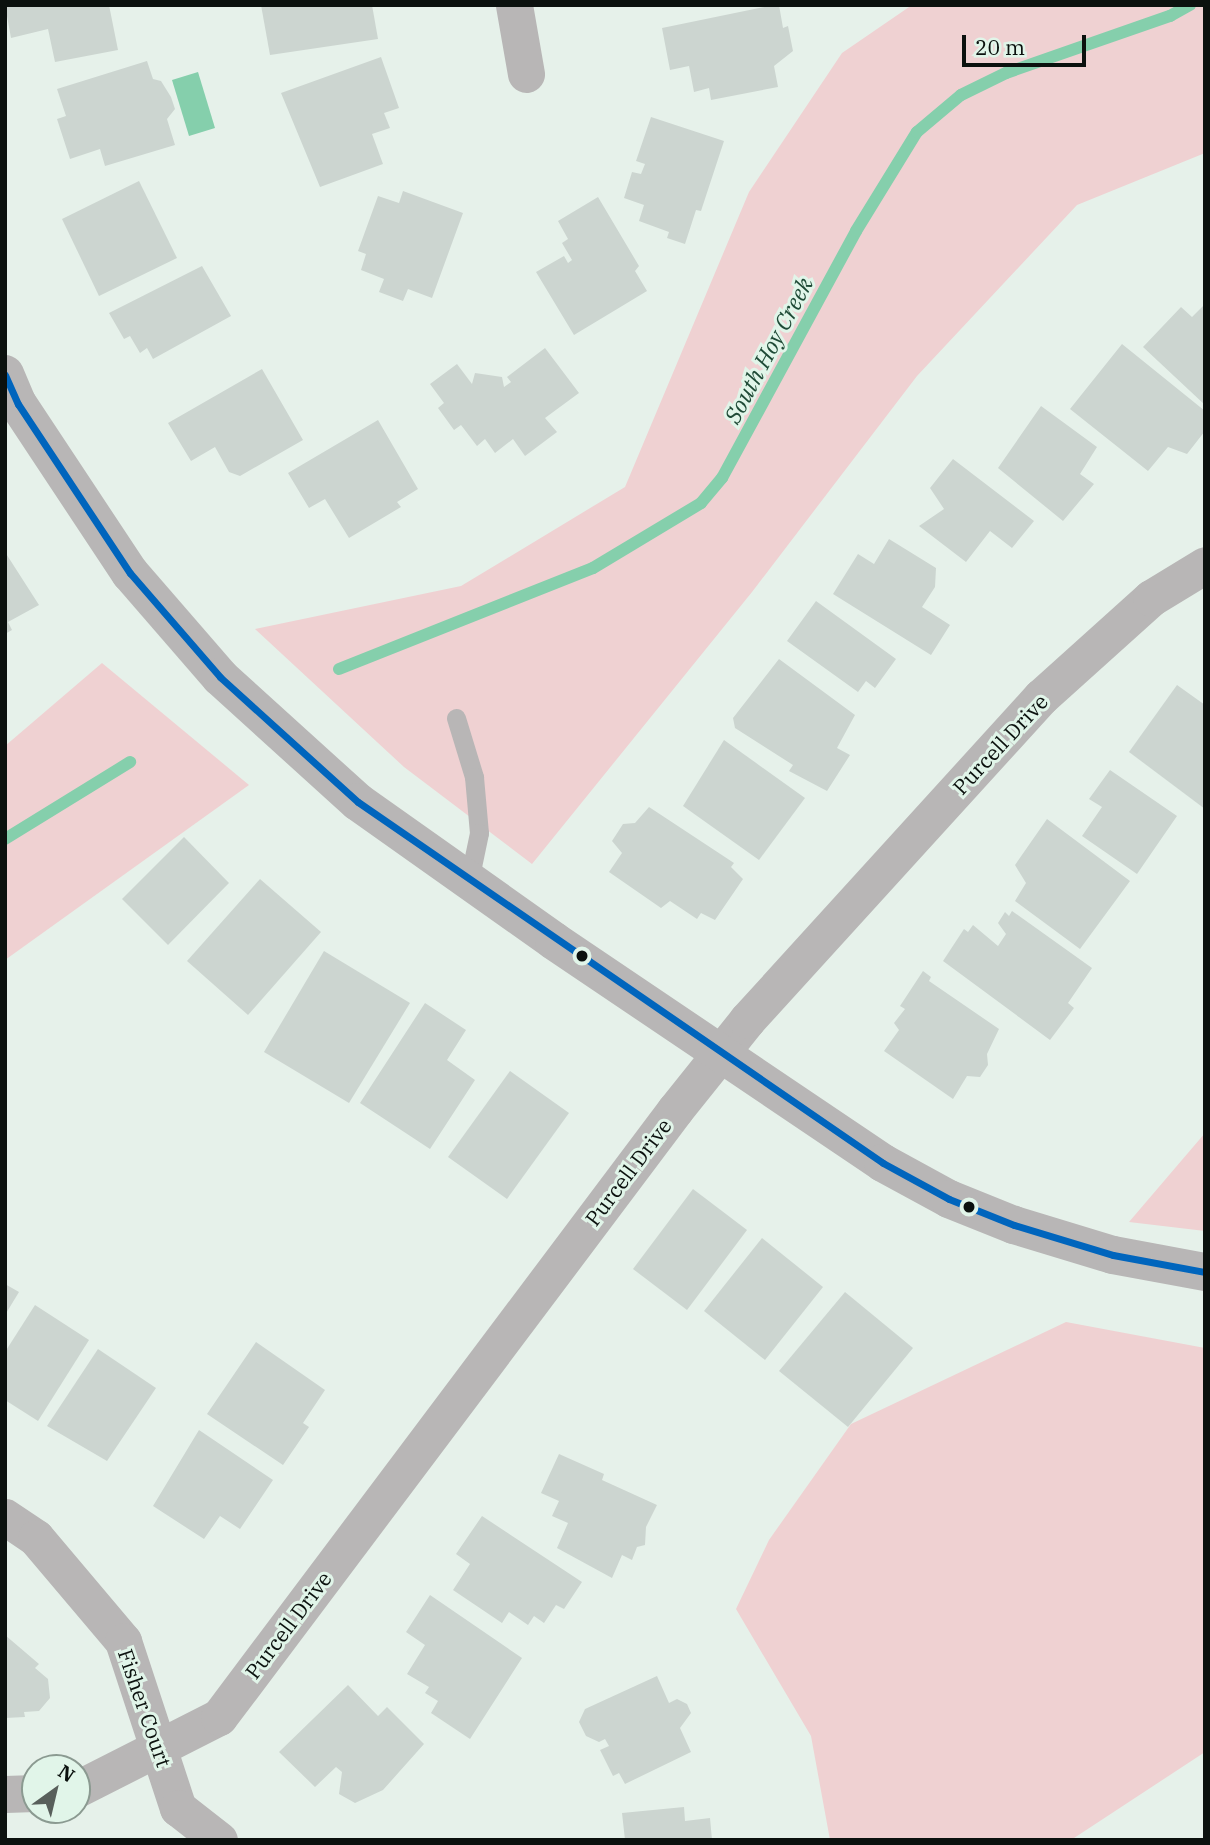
<!DOCTYPE html>
<style>
body{margin:0}
#map{position:relative;width:1210px;height:1845px;overflow:hidden;background:#e6f1ea;font-family:"IBM Plex Serif",serif}
div>[style]{position:absolute}
.green>*{inset:0;background:#efd1d2}
.water>*{inset:0;background:#85cfac}
.stream>*{height:12px;margin:-6px;padding:0 6px;transform-origin:6px;border-radius:6px;background:#85cfac}
.building>*{inset:0;background:#ccd5d0}
.service>*{height:19px;margin:-9.5px;padding:0 9.5px;transform-origin:9.5px;border-radius:9.5px;background:#b8b6b6}
.minor>*{height:37px;margin:-18.5px;padding:0 18.5px;transform-origin:18.5px;border-radius:18.5px;background:#b8b6b6}
.tertiary>*{height:38px;margin:-19px;padding:0 19px;transform-origin:19px;border-radius:19px;background:#b8b6b6}
.bus-1>*{height:7px;margin:-3.5px;padding:0 3.5px;transform-origin:3.5px;border-radius:3.5px;background:#0065bd}
.dots>*{width:19px;height:19px;translate:-50% -50%;box-sizing:border-box;border:4px solid #e1f5e9;border-radius:50%}
span{translate:-50% -50%;white-space:nowrap;text-align:center;line-height:1.15;-webkit-text-stroke:6px #e1f5e9;paint-order:stroke}
.street-label{font-size:21px;color:#0b110e}
.water-label{font-size:23px;color:#1f4a36;font-style:italic}
.frame{position:absolute;inset:0;border:7px solid #0b110e;pointer-events:none}
.north{position:absolute;left:21px;top:1754px;width:70px;height:70px;box-sizing:border-box;background:#e1f5e9;border:2px solid #8b9a91;border-radius:50%;rotate:34deg;font-size:19px;font-weight:700;line-height:28px;text-align:center;color:#0b110e}
.north::after{content:'';display:block;margin:auto;width:24px;height:32px;background:#585f5b;clip-path:polygon(50% 0,100% 100%,50% 72%,0 100%)}
.scale{position:absolute;left:962px;top:35px;width:124px;height:32px;box-sizing:border-box;border:4px solid #0b110e;border-top:0;padding-left:9px;font-size:21px;line-height:24px;white-space:nowrap;color:#0b110e;-webkit-text-stroke:5px #e1f5e9;paint-order:stroke}
</style>
<div id="map">
<div class="green">
<i style="clip-path:polygon(912px 5px,1205px 5px,1205px 153px,1077px 205px,917px 376px,752px 592px,532px 864px,404px 767px,255px 629px,461px 586px,625px 487px,749px 192px,842px 53px)"></i>
<i style="clip-path:polygon(102px 663px,249px 785px,5px 960px,5px 746px)"></i>
<i style="clip-path:polygon(1205px 1132px,1205px 1231px,1129px 1222px,1205px 1133px)"></i>
<i style="clip-path:polygon(1066px 1322px,1205px 1348px,1205px 1752px,1071px 1840px,830px 1840px,811px 1736px,736px 1609px,769px 1540px,851px 1424px)"></i>
</div>
<div class="water">
<i style="clip-path:polygon(198px 72px,215px 128px,189px 136px,172px 80px)"></i>
</div>
<div class="stream">
<i style="left:339px;top:669px;width:273px;rotate:-21.7deg"></i>
<i style="left:593px;top:568px;width:126px;rotate:-31deg"></i>
<i style="left:701px;top:503px;width:33px;rotate:-50deg"></i>
<i style="left:722px;top:478px;width:281px;rotate:-61.5deg"></i>
<i style="left:856px;top:231px;width:116px;rotate:-58.4deg"></i>
<i style="left:917px;top:132px;width:57px;rotate:-40.1deg"></i>
<i style="left:961px;top:95px;width:50px;rotate:-26.1deg"></i>
<i style="left:1006px;top:73px;width:174px;rotate:-19.2deg"></i>
<i style="left:1170px;top:16px;width:23px;rotate:-29deg"></i>
<i style="left:5px;top:839px;width:147px;rotate:-31.6deg"></i>
</div>
<div class="building">
<i style="clip-path:polygon(5px 5px,109px 5px,118px 50px,55px 62px,48px 29px,11px 38px)"></i>
<i style="clip-path:polygon(261px 5px,372px 5px,378px 39px,270px 55px)"></i>
<i style="clip-path:polygon(774px 5px,779px 5px,783px 28px,788px 26px,793px 51px,774px 66px,778px 87px,711px 100px,709px 88px,694px 92px,689px 66px,670px 70px,662px 28px)"></i>
<i style="clip-path:polygon(381px 57px,399px 108px,384px 113px,390px 128px,372px 134px,383px 164px,320px 187px,281px 93px)"></i>
<i style="clip-path:polygon(147px 61px,153px 79px,161px 81px,171px 97px,175px 109px,167px 119px,175px 145px,105px 166px,100px 149px,70px 159px,57px 119px,66px 116px,57px 89px)"></i>
<i style="clip-path:polygon(651px 117px,724px 141px,701px 211px,696px 210px,685px 244px,667px 238px,669px 232px,639px 221px,644px 205px,624px 198px,632px 172px,641px 174px,645px 164px,636px 161px)"></i>
<i style="clip-path:polygon(139px 181px,177px 258px,99px 296px,62px 219px)"></i>
<i style="clip-path:polygon(403px 191px,463px 213px,432px 298px,408px 289px,403px 301px,379px 292px,384px 279px,361px 270px,366px 254px,358px 251px,378px 196px,399px 203px)"></i>
<i style="clip-path:polygon(598px 197px,639px 266px,635px 271px,647px 291px,574px 335px,536px 272px,564px 256px,568px 263px,572px 260px,562px 243px,568px 239px,558px 221px)"></i>
<i style="clip-path:polygon(202px 266px,231px 316px,153px 359px,147px 348px,140px 353px,130px 336px,124px 339px,109px 313px)"></i>
<i style="clip-path:polygon(1205px 304px,1205px 405px,1143px 347px,1181px 307px,1192px 317px)"></i>
<i style="clip-path:polygon(1122px 344px,1205px 411px,1205px 431px,1187px 454px,1168px 447px,1148px 471px,1070px 409px)"></i>
<i style="clip-path:polygon(545px 348px,579px 393px,545px 418px,557px 432px,525px 456px,513px 439px,495px 453px,485px 439px,477px 446px,461px 425px,454px 430px,438px 408px,444px 403px,430px 384px,457px 364px,472px 384px,475px 373px,502px 377px,504px 387px,511px 382px,507px 377px)"></i>
<i style="clip-path:polygon(262px 369px,303px 440px,240px 476px,229px 472px,215px 447px,191px 461px,168px 423px)"></i>
<i style="clip-path:polygon(1041px 406px,1097px 447px,1080px 474px,1094px 484px,1063px 521px,998px 468px)"></i>
<i style="clip-path:polygon(378px 420px,418px 489px,397px 502px,401px 507px,349px 538px,325px 499px,309px 508px,288px 473px)"></i>
<i style="clip-path:polygon(953px 459px,1034px 521px,1012px 548px,990px 531px,966px 562px,919px 526px,944px 509px,930px 488px)"></i>
<i style="clip-path:polygon(889px 539px,936px 568px,935px 587px,922px 607px,950px 625px,931px 655px,833px 594px,858px 554px,874px 564px)"></i>
<i style="clip-path:polygon(5px 552px,39px 605px,8px 622px,12px 630px,5px 634px)"></i>
<i style="clip-path:polygon(816px 601px,896px 659px,875px 688px,866px 681px,858px 692px,787px 641px)"></i>
<i style="clip-path:polygon(779px 659px,855px 715px,837px 748px,850px 755px,827px 791px,789px 771px,793px 765px,735px 728px,733px 718px)"></i>
<i style="clip-path:polygon(1177px 685px,1205px 705px,1205px 809px,1129px 752px)"></i>
<i style="clip-path:polygon(724px 740px,805px 798px,759px 860px,683px 806px)"></i>
<i style="clip-path:polygon(1110px 770px,1177px 816px,1137px 874px,1082px 836px,1102px 807px,1089px 799px)"></i>
<i style="clip-path:polygon(649px 807px,734px 863px,731px 867px,743px 879px,715px 920px,701px 913px,697px 919px,670px 901px,661px 908px,609px 872px,622px 853px,612px 841px,623px 824px,635px 823px)"></i>
<i style="clip-path:polygon(1047px 819px,1130px 881px,1080px 949px,1015px 901px,1026px 883px,1015px 865px)"></i>
<i style="clip-path:polygon(184px 837px,229px 883px,168px 945px,122px 899px)"></i>
<i style="clip-path:polygon(260px 879px,321px 932px,248px 1015px,187px 961px)"></i>
<i style="clip-path:polygon(1012px 911px,1092px 968px,1068px 1003px,1074px 1008px,1050px 1040px,943px 961px,964px 929px,968px 932px,973px 925px,998px 946px,1006px 934px,998px 923px,1005px 912px,1009px 916px)"></i>
<i style="clip-path:polygon(324px 951px,410px 1003px,349px 1103px,264px 1052px)"></i>
<i style="clip-path:polygon(923px 971px,931px 977px,929px 981px,999px 1029px,987px 1054px,988px 1065px,980px 1077px,967px 1076px,953px 1099px,884px 1051px,899px 1030px,894px 1023px,905px 1009px,900px 1006px)"></i>
<i style="clip-path:polygon(425px 1003px,466px 1030px,447px 1060px,475px 1080px,430px 1149px,360px 1103px)"></i>
<i style="clip-path:polygon(510px 1071px,569px 1113px,507px 1199px,448px 1157px)"></i>
<i style="clip-path:polygon(693px 1189px,747px 1230px,687px 1310px,633px 1269px)"></i>
<i style="clip-path:polygon(762px 1238px,823px 1287px,765px 1360px,704px 1311px)"></i>
<i style="clip-path:polygon(5px 1284px,19px 1292px,5px 1315px)"></i>
<i style="clip-path:polygon(845px 1292px,913px 1348px,848px 1427px,779px 1371px)"></i>
<i style="clip-path:polygon(35px 1305px,89px 1340px,38px 1421px,5px 1400px,5px 1352px)"></i>
<i style="clip-path:polygon(256px 1342px,325px 1390px,303px 1423px,309px 1427px,283px 1465px,207px 1414px)"></i>
<i style="clip-path:polygon(98px 1349px,156px 1388px,107px 1461px,47px 1426px)"></i>
<i style="clip-path:polygon(199px 1430px,273px 1480px,240px 1529px,220px 1516px,204px 1539px,153px 1506px)"></i>
<i style="clip-path:polygon(559px 1454px,604px 1474px,602px 1480px,657px 1505px,646px 1527px,645px 1545px,637px 1547px,632px 1560px,622px 1555px,612px 1578px,557px 1548px,568px 1523px,552px 1516px,559px 1501px,541px 1493px)"></i>
<i style="clip-path:polygon(482px 1516px,582px 1582px,564px 1609px,556px 1605px,544px 1623px,534px 1616px,528px 1625px,509px 1612px,502px 1623px,453px 1590px,470px 1564px,456px 1554px)"></i>
<i style="clip-path:polygon(430px 1595px,522px 1658px,470px 1739px,431px 1713px,438px 1701px,425px 1693px,429px 1687px,407px 1674px,425px 1645px,406px 1632px)"></i>
<i style="clip-path:polygon(5px 1635px,39px 1664px,35px 1668px,48px 1679px,50px 1698px,39px 1711px,24px 1712px,25px 1717px,5px 1718px)"></i>
<i style="clip-path:polygon(657px 1676px,669px 1703px,677px 1699px,687px 1704px,691px 1713px,680px 1728px,691px 1752px,625px 1784px,619px 1773px,613px 1776px,600px 1750px,609px 1746px,605px 1739px,599px 1742px,586px 1736px,579px 1722px,585px 1709px)"></i>
<i style="clip-path:polygon(348px 1685px,378px 1716px,387px 1707px,424px 1744px,383px 1790px,355px 1803px,339px 1794px,342px 1772px,336px 1767px,315px 1787px,279px 1752px)"></i>
<i style="clip-path:polygon(684px 1807px,685px 1821px,710px 1818px,712px 1840px,625px 1840px,622px 1813px)"></i>
</div>
<div class="service">
<i style="left:456px;top:718px;width:62px;rotate:73deg"></i>
<i style="left:474px;top:777px;width:56px;rotate:84.9deg"></i>
<i style="left:479px;top:833px;width:49px;rotate:101.8deg"></i>
</div>
<div class="minor">
<i style="left:514px;top:5px;width:70px;rotate:80.1deg"></i>
<i style="left:5px;top:1517px;width:37px;rotate:34deg"></i>
<i style="left:36px;top:1538px;width:135px;rotate:49.8deg"></i>
<i style="left:123px;top:1641px;width:176px;rotate:71.8deg"></i>
<i style="left:178px;top:1808px;width:52px;rotate:38deg"></i>
<i style="left:77px;top:1789px;width:159px;rotate:-26.9deg"></i>
<i style="left:219px;top:1717px;width:759px;rotate:-53.08deg"></i>
<i style="left:675px;top:1110px;width:115px;rotate:-51.3deg"></i>
<i style="left:747px;top:1020px;width:437px;rotate:-47.7deg"></i>
<i style="left:1041px;top:697px;width:148px;rotate:-42deg"></i>
<i style="left:1151px;top:598px;width:63px;rotate:-31.4deg"></i>
<i style="left:5px;top:1794px;width:30px;rotate:-2deg"></i>
</div>
<div class="tertiary">
<i style="left:5px;top:374px;width:33px;rotate:67deg"></i>
<i style="left:18px;top:404px;width:203px;rotate:56.5deg"></i>
<i style="left:130px;top:573px;width:138px;rotate:49.1deg"></i>
<i style="left:220px;top:677px;width:186px;rotate:42.2deg"></i>
<i style="left:358px;top:802px;width:240px;rotate:35.3deg"></i>
<i style="left:554px;top:941px;width:397px;rotate:34deg"></i>
<i style="left:883px;top:1163px;width:75px;rotate:28.6deg"></i>
<i style="left:949px;top:1199px;width:70px;rotate:21.8deg"></i>
<i style="left:1014px;top:1225px;width:103px;rotate:16.9deg"></i>
<i style="left:1113px;top:1255px;width:94px;rotate:10.5deg"></i>
</div>
<div class="bus-1">
<i style="left:5px;top:375px;width:32px;rotate:66deg"></i>
<i style="left:18px;top:404px;width:203px;rotate:56.5deg"></i>
<i style="left:130px;top:573px;width:138px;rotate:49.1deg"></i>
<i style="left:220px;top:677px;width:186px;rotate:42.2deg"></i>
<i style="left:358px;top:802px;width:637px;rotate:34.51deg"></i>
<i style="left:883px;top:1163px;width:75px;rotate:28.6deg"></i>
<i style="left:949px;top:1199px;width:70px;rotate:21.8deg"></i>
<i style="left:1014px;top:1225px;width:103px;rotate:16.9deg"></i>
<i style="left:1113px;top:1255px;width:94px;rotate:10.5deg"></i>
</div>
<div class="dots">
<i style="left:582px;top:956px;background:#0b110e"></i>
<i style="left:969px;top:1207px;background:#0b110e"></i>
</div>
<div class="street-label">
<span style="left:1000px;top:744px;rotate:-47deg">Purcell Drive</span>
<span style="left:628px;top:1172px;rotate:-53deg">Purcell Drive</span>
<span style="left:288px;top:1625px;rotate:-53deg">Purcell Drive</span>
<span style="left:145px;top:1708px;rotate:71deg">Fisher Court</span>
</div>
<div class="water-label">
<span style="left:768px;top:350px;rotate:-62deg">South Hoy Creek</span>
</div>
<div class="frame"></div>
<div class="north">N</div>
<div class="scale">20 m</div>
</div>
